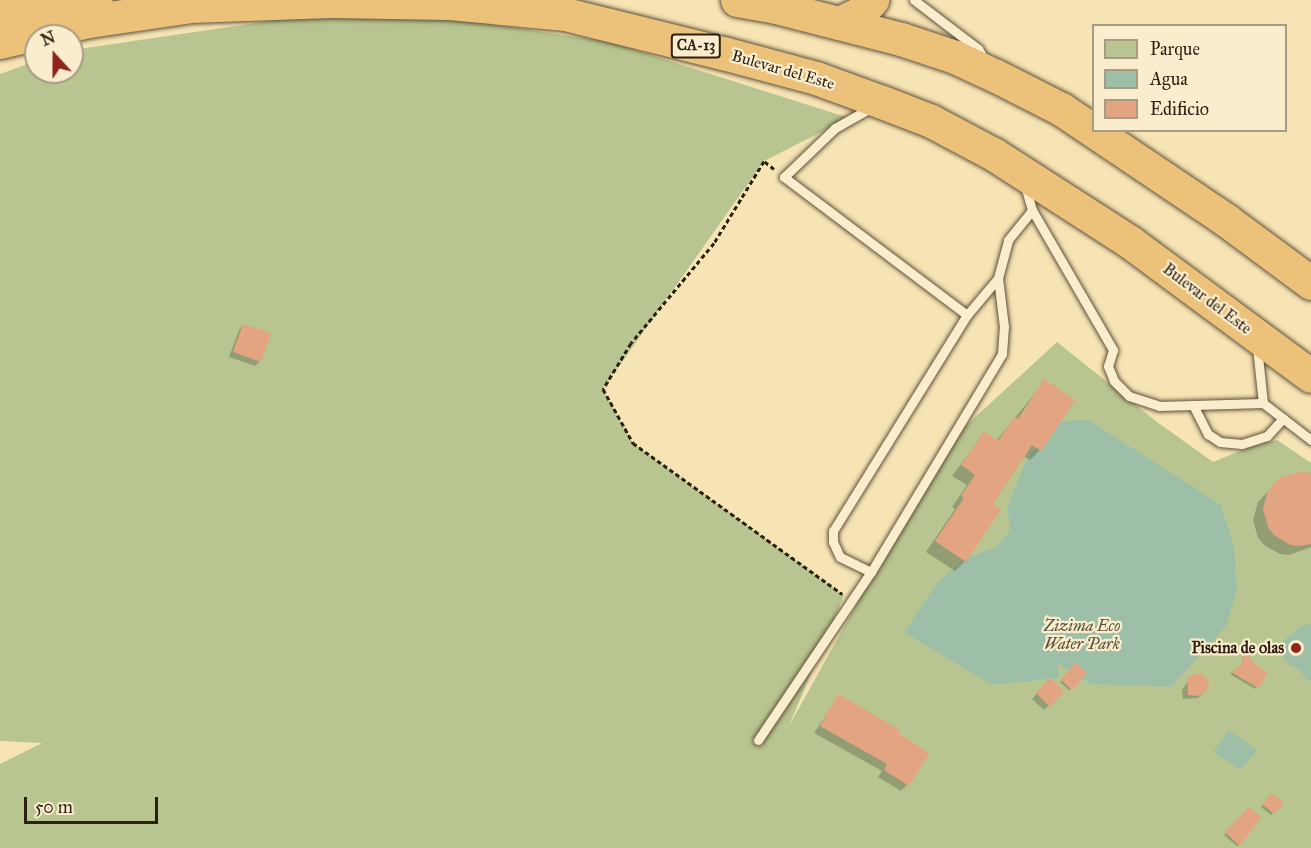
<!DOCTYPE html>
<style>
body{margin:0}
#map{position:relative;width:1311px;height:848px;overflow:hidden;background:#f7e4b4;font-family:"IM FELL Great Primer",serif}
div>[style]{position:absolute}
.green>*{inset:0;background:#b8c590}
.water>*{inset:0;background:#9ebfa7}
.shadow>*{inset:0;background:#0003}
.building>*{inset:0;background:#e2a481}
.path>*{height:3px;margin-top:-1.5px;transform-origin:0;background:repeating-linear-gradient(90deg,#2c2014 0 4.5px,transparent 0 7.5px)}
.roads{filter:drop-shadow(0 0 2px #5f513c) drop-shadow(0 0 2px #5f513c)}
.lane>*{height:9px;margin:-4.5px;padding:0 4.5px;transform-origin:4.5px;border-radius:4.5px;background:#faedce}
.highway>*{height:33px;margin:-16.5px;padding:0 16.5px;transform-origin:16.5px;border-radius:16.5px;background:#ecc27a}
.dots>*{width:16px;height:16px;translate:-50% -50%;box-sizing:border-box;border:3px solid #faedce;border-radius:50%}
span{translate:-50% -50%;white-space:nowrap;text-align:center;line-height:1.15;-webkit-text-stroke:4.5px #faedce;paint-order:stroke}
.shield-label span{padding:2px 4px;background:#faedce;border:2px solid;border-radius:4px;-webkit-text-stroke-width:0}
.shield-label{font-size:15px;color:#2c2014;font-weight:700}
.street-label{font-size:16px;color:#2c2014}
.park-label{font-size:16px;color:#565239;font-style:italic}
.poi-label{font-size:16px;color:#2c2014;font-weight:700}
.right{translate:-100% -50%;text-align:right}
.legend{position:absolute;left:1092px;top:24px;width:195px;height:108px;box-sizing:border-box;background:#faedce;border:2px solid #a89b84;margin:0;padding:8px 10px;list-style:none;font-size:18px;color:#2c2014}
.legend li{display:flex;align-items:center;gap:12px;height:30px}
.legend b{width:30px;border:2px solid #a89b84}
.north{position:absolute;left:24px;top:24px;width:60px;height:60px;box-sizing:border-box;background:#faedce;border:2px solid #a89b84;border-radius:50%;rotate:339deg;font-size:16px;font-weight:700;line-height:24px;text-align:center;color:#2c2014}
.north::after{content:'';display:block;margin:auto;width:21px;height:27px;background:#8f2418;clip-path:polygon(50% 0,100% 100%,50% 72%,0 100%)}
.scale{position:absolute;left:24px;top:797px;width:134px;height:27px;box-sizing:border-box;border:3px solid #2c2014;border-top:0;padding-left:8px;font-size:18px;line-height:21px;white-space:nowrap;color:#2c2014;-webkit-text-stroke:4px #faedce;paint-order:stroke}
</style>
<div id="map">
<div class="green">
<i style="clip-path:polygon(371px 6px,610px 42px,849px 118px,764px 161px,603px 389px,633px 443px,844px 595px,789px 726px,946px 444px,1057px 342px,1157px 422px,1213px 462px,1250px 447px,1277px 440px,1311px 463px,1311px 848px,0 848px,0 764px,42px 743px,0 741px,0 74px,36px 61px,36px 72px,72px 72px,72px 50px)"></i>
</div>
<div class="water">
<i style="clip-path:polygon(1087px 419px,1221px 505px,1234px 546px,1237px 590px,1226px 626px,1171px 687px,1091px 684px,1058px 664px,1059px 678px,992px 685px,904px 632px,938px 582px,964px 560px,997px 546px,1010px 530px,1007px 507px,1028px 457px,1059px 422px)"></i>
<i style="clip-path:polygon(1311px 623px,1311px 681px,1306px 679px,1299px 669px,1289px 665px,1281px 654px,1283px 641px,1299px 628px)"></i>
<i style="clip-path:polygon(1229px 730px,1257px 750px,1241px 770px,1213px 752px)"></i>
</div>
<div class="shadow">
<i style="clip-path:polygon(243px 325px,260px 361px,255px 366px,229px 357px,239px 330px)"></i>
<i style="clip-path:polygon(1045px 381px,1040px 450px,1030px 460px,1023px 456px,991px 504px,965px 561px,955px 571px,926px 552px,955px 509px,952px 507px,967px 485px,952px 476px,984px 433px,996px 441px)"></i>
<i style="clip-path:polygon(1311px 476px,1311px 547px,1289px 555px,1280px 554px,1264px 545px,1258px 538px,1253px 520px,1258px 502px,1275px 484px)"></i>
<i style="clip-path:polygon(1244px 652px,1253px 666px,1266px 674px,1255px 689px,1230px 674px,1241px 667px)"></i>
<i style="clip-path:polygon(1075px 665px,1085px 673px,1069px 690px,1060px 682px)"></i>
<i style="clip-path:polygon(1191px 676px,1203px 693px,1198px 698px,1183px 699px,1182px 690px)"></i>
<i style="clip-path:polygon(1050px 680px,1062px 692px,1044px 710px,1032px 699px)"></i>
<i style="clip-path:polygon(839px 696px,896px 734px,907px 785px,901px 791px,878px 777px,882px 771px,814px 733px)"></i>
<i style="clip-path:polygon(1272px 795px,1281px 804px,1271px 815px,1261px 807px)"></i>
<i style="clip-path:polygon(1249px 809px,1239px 845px,1237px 846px,1224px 835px)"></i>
</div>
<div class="building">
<i style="clip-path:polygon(243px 324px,271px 333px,261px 362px,233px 352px)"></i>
<i style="clip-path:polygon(1044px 379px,1075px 400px,1041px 451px,1032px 445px,993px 504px,1001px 509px,966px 562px,935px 541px,964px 498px,961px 496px,975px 475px,961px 465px,984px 431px,998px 441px,1015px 416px,1018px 419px)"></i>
<i style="clip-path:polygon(1300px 472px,1311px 473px,1311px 544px,1300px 546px,1290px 545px,1274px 535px,1268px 527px,1263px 509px,1268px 491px,1274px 483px,1281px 477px)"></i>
<i style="clip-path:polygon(1244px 649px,1254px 664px,1268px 673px,1258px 688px,1231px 672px,1242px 664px)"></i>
<i style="clip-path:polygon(1075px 663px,1087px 673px,1072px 690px,1061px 680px)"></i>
<i style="clip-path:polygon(1201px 673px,1209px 682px,1208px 690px,1199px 696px,1188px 695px,1187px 679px,1191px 675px)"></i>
<i style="clip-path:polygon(1050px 678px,1064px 691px,1050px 707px,1036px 693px)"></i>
<i style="clip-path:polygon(838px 694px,900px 730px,898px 733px,929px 753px,909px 786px,884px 770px,887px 764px,820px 726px)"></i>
<i style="clip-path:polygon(1272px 793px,1284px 803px,1274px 814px,1262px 804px)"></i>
<i style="clip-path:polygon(1249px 807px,1261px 817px,1240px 846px,1225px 832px)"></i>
</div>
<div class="path">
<i style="left:774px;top:169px;width:13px;rotate:-141deg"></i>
<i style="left:764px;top:161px;width:96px;rotate:121.4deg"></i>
<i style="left:714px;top:243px;width:130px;rotate:129.7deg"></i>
<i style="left:631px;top:343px;width:54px;rotate:121.3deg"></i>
<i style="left:603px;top:389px;width:62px;rotate:60.9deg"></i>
<i style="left:633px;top:443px;width:258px;rotate:35.8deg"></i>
</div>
<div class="roads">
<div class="lane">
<i style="left:914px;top:0;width:81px;rotate:37.4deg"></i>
<i style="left:978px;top:49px;width:13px;rotate:58deg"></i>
<i style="left:872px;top:107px;width:43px;rotate:150.4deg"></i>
<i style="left:835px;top:128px;width:71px;rotate:136.1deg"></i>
<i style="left:784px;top:177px;width:229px;rotate:37deg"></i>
<i style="left:1032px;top:210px;width:162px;rotate:59.9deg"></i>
<i style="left:1113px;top:350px;width:17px;rotate:107deg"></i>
<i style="left:1108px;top:366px;width:16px;rotate:68deg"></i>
<i style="left:1114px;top:381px;width:21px;rotate:45deg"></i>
<i style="left:1129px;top:396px;width:32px;rotate:18deg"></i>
<i style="left:1159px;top:406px;width:104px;rotate:-1.7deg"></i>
<i style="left:1263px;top:403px;width:61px;rotate:37.6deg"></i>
<i style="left:1257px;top:347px;width:56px;rotate:83.9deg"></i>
<i style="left:1193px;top:405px;width:33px;rotate:63deg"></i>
<i style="left:1208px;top:434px;width:14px;rotate:34deg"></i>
<i style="left:1220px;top:442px;width:22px;rotate:5deg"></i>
<i style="left:1242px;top:444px;width:26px;rotate:-18deg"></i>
<i style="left:1267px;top:436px;width:24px;rotate:-48deg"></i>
<i style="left:871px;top:572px;width:34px;rotate:-154deg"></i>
<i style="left:840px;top:557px;width:17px;rotate:-115deg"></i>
<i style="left:833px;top:542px;width:11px;rotate:-90deg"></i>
<i style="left:833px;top:531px;width:254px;rotate:-58.2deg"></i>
<i style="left:967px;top:315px;width:48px;rotate:-50deg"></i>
<i style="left:758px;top:740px;width:202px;rotate:-56.1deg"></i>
<i style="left:871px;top:572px;width:254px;rotate:-59deg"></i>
<i style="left:1002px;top:354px;width:27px;rotate:-86deg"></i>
<i style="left:1004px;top:327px;width:49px;rotate:-97deg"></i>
<i style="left:998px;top:278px;width:39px;rotate:-75deg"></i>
<i style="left:1008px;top:240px;width:38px;rotate:-51deg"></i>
<i style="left:1032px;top:210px;width:26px;rotate:-106deg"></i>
</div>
<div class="highway">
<i style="left:737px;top:0;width:40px;rotate:10deg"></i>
<i style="left:776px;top:7px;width:129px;rotate:14.4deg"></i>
<i style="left:901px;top:39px;width:57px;rotate:18.4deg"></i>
<i style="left:955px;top:57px;width:45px;rotate:24.9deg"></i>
<i style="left:996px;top:76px;width:73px;rotate:26.9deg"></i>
<i style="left:1061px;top:109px;width:199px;rotate:33.9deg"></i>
<i style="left:1226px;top:220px;width:106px;rotate:36.5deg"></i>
<i style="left:0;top:15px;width:42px;rotate:-12.4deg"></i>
<i style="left:41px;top:6px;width:55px;rotate:-6.2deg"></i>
<i style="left:839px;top:23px;width:23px;rotate:-25deg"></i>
<i style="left:860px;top:13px;width:18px;rotate:-47deg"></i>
<i style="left:0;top:42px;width:91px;rotate:-13.3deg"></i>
<i style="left:89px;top:21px;width:102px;rotate:-8.4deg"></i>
<i style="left:190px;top:6px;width:140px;rotate:-2deg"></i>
<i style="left:330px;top:1px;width:119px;rotate:1deg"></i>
<i style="left:449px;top:3px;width:117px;rotate:5.4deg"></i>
<i style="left:565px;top:14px;width:163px;rotate:13.9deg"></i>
<i style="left:723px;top:53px;width:96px;rotate:15deg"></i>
<i style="left:816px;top:78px;width:70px;rotate:20deg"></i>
<i style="left:882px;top:102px;width:53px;rotate:21.2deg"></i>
<i style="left:931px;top:121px;width:72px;rotate:28deg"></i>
<i style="left:995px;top:155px;width:161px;rotate:32.8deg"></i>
<i style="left:1130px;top:242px;width:225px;rotate:36.5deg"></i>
</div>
</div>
<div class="dots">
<i style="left:1296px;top:648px;background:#8f2418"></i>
</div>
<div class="shield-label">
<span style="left:696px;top:46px">CA-13</span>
</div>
<div class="street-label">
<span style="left:783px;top:70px;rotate:16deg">Bulevar del Este</span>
<span style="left:1207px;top:299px;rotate:37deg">Bulevar del Este</span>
</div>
<div class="park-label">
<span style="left:1082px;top:635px">Zizima Eco<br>Water Park</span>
</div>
<div class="poi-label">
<span class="right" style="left:1284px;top:648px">Piscina de olas</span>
</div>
<ul class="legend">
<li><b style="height:16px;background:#b8c590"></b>Parque</li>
<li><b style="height:16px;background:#9ebfa7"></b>Agua</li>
<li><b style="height:16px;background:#e2a481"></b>Edificio</li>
</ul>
<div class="north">N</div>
<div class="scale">50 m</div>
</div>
